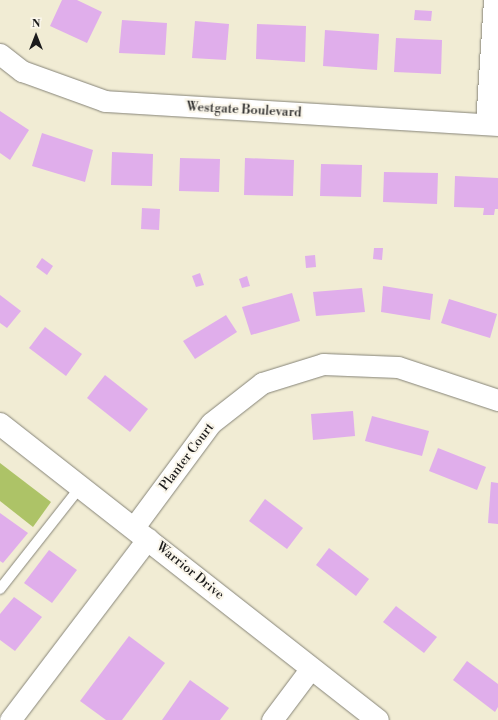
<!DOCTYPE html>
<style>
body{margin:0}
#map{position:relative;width:498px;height:720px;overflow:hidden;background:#f1ecd4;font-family:"Libre Bodoni",serif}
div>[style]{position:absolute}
.green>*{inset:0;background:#adc367}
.building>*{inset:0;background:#e0aeeb}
.roads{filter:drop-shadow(0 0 1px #868478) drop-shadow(0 0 1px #868478)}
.service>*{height:10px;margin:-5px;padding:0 5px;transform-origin:5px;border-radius:5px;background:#fff}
.minor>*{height:21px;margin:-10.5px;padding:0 10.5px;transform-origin:10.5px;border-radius:10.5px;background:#fff}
.tertiary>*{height:22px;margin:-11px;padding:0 11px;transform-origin:11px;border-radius:11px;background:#fff}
span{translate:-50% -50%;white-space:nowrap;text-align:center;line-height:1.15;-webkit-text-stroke:4px #fbf7ec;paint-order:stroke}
.street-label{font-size:13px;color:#1c1c1c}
.north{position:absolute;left:16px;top:16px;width:40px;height:40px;-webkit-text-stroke:3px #fbf7ec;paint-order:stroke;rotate:0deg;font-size:11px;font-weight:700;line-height:16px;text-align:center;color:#1c1c1c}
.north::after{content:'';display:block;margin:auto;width:14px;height:18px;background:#1c1c1c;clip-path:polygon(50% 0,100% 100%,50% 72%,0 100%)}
</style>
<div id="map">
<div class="green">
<i style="clip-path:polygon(0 463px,51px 502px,33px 527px,0 501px)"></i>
</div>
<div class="building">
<i style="clip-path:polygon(62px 0,77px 0,102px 12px,87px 43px,50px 26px)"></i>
<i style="clip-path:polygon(415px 10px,432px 11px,431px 21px,414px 20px)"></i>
<i style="clip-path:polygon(122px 20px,167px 23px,165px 55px,119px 53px)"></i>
<i style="clip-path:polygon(195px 21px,229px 24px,226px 60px,192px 58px)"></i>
<i style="clip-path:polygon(257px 24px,306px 26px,305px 62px,256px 59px)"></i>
<i style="clip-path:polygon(325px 30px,379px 34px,377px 70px,323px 66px)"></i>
<i style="clip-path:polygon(396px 38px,442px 40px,441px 74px,394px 72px)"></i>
<i style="clip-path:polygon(0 111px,29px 130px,10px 160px,0 153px)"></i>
<i style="clip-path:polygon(42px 133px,93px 150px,85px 182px,32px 166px)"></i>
<i style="clip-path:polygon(112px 152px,153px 154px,152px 186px,111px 185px)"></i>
<i style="clip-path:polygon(180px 158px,220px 159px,219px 192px,179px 191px)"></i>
<i style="clip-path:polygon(245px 158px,294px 160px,293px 196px,244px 195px)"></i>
<i style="clip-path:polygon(321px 164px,362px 165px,361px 197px,320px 196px)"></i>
<i style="clip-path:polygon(384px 172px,438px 173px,437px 204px,383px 202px)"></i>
<i style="clip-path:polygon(455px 176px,498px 178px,498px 209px,495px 209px,494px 215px,483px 215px,484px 208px,454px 207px)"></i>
<i style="clip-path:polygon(142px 208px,160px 209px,159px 230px,141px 229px)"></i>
<i style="clip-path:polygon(374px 248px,383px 248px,382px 260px,373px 259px)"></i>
<i style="clip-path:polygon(315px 255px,316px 267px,306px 268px,305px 256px)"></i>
<i style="clip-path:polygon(42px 258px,53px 266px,47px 275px,36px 267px)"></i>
<i style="clip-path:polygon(200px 273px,204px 285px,196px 287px,192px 276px)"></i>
<i style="clip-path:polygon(247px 276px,250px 286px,242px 288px,239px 279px)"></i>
<i style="clip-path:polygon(383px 286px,433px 294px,430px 320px,381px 312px)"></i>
<i style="clip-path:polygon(362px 288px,365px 312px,316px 316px,313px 292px)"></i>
<i style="clip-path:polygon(292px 293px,300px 321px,251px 335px,242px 307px)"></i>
<i style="clip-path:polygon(0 295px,21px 311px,7px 328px,0 323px)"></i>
<i style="clip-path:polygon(449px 299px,497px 314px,490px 338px,441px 323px)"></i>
<i style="clip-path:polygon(226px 315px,237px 332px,195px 359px,183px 341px)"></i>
<i style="clip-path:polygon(45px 327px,82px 354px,66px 376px,29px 348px)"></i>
<i style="clip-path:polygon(105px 375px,148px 409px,130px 432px,87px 398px)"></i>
<i style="clip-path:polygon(353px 411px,355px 436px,313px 440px,311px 414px)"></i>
<i style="clip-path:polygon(372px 416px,429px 431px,422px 456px,365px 441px)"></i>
<i style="clip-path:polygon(438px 448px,486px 467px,477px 490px,429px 471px)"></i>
<i style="clip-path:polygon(491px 482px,498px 483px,498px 524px,488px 523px)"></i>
<i style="clip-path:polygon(265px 499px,303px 528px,287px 549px,249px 521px)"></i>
<i style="clip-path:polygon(0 513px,28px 533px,3px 563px,0 561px)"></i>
<i style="clip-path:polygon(329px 548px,369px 579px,356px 596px,316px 565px)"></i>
<i style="clip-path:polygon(49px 550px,77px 570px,52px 603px,24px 583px)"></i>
<i style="clip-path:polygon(14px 597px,42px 617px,15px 651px,0 640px,0 614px)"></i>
<i style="clip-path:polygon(396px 606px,437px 637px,424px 653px,383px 622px)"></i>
<i style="clip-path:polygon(129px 636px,165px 663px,122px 720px,106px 720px,80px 701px)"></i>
<i style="clip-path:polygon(467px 661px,498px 684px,498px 707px,495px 712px,453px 680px)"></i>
<i style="clip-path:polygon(190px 680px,229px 708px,220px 720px,162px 720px)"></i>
</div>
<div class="roads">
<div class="service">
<i style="left:0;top:589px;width:131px;rotate:-51.8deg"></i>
</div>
<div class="minor">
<i style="left:0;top:54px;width:28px;rotate:38deg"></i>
<i style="left:22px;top:71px;width:88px;rotate:19.9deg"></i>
<i style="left:105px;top:101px;width:394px;rotate:3.5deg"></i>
<i style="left:486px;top:124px;width:124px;rotate:-86.3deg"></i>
<i style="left:134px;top:527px;width:129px;rotate:-53.5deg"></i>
<i style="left:211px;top:423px;width:65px;rotate:-38.1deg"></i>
<i style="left:262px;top:383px;width:64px;rotate:-17.3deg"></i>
<i style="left:323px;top:364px;width:75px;rotate:2.3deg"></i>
<i style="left:398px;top:367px;width:105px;rotate:18.3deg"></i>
<i style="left:10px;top:720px;width:228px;rotate:-52.8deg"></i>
<i style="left:272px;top:720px;width:65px;rotate:-53.1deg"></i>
</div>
<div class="tertiary">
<i style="left:0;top:424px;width:480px;rotate:38.1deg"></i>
</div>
</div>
<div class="street-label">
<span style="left:244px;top:110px;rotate:3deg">Westgate Boulevard</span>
<span style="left:187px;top:457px;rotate:-53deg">Planter Court</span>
<span style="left:190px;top:571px;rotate:39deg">Warrior Drive</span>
</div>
<div class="north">N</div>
</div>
